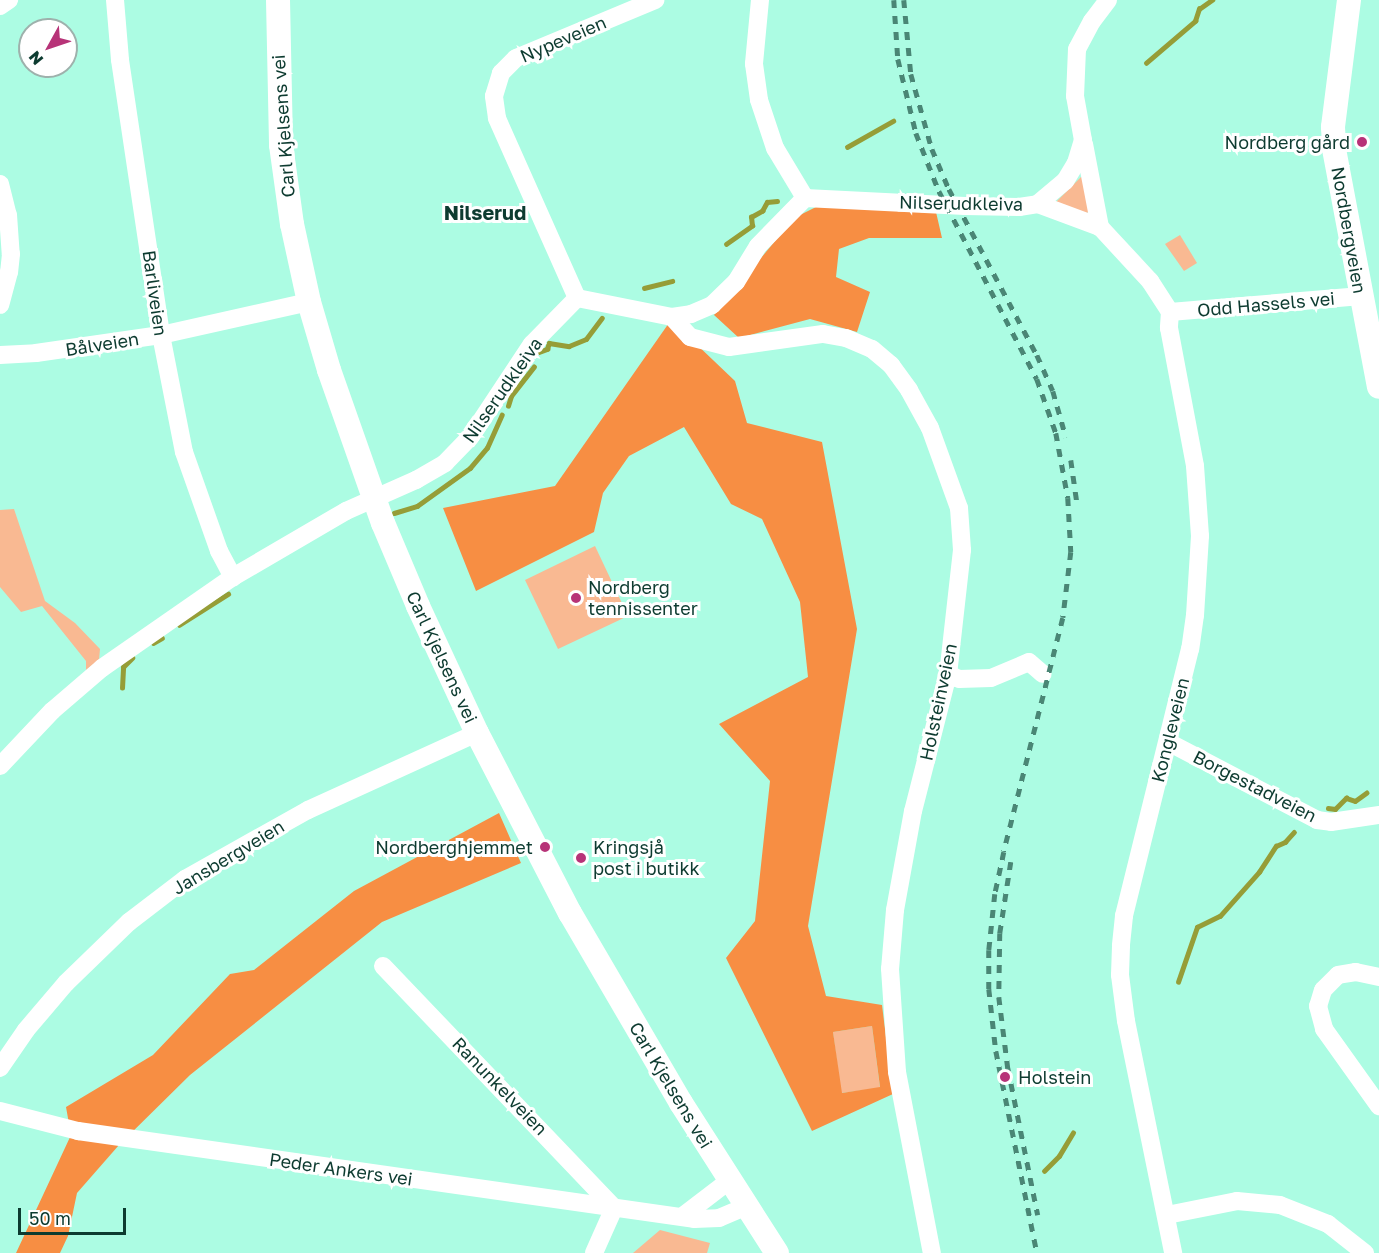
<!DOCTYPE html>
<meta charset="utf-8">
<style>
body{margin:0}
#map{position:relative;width:1379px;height:1253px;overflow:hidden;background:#acfce3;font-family:"Golos Text",sans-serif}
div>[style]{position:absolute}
.green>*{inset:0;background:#f9b992}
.forest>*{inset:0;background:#f78e43}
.stream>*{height:4.5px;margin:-2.25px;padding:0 2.25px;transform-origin:2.25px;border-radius:2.25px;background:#969d37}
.street>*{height:18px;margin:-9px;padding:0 9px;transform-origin:9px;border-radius:9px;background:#fff}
.secondary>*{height:24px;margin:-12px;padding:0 12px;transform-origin:12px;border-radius:12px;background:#fff}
.rail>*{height:4.5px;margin-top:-2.25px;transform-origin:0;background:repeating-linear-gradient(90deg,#4a8675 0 8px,transparent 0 16px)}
.dots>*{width:16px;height:16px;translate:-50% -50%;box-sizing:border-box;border:3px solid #fff;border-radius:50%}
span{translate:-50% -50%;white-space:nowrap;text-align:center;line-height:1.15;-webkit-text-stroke:6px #fff;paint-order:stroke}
.street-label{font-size:18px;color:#0d3b30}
.poi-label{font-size:18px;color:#0d3b30}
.right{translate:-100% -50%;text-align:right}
.left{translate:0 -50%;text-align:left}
.neighbourhood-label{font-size:20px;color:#0d3b30;font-weight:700}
.north{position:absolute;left:18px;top:18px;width:60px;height:60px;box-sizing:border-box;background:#fff;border:2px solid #9eb1ac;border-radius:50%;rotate:230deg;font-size:16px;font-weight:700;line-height:24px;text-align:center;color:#0d3b30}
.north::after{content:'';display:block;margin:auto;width:21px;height:27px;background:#b73378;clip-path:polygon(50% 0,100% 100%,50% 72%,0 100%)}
.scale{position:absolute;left:18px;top:1208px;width:108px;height:27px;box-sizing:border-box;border:3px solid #0d3b30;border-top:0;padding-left:8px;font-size:18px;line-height:21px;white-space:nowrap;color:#0d3b30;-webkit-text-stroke:4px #fff;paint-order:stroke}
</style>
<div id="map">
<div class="green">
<i style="clip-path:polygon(1084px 174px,1089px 212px,1084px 214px,1055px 203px)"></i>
<i style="clip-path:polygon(1180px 235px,1197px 263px,1184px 271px,1165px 244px)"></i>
<i style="clip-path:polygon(14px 509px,45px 601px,75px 623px,100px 649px,99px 660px,86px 670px,86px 661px,42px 606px,21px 612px,0 587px,0 510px)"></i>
<i style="clip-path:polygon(595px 546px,628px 616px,558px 649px,525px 580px)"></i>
<i style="clip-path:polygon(872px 1026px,880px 1088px,841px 1093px,833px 1032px)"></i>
<i style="clip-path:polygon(660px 1230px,710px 1243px,707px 1253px,633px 1253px)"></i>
</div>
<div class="forest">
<i style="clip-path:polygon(820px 205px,936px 212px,942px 238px,869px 238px,839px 249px,836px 277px,870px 292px,857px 332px,810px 319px,739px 338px,714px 315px,794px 218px)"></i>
<i style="clip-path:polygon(evenodd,671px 320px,735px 381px,747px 423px,822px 442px,857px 629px,808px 926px,826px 996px,882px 1005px,893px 1094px,812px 1131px,726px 958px,755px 921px,770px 781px,719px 724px,808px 677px,800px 602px,762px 519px,731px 504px,684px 427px,629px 456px,603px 493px,594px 532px,476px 591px,443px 508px,555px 486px,671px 320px,872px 1026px,880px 1087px,842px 1093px,833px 1032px,872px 1026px)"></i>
<i style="clip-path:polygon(499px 813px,521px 863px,382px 922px,190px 1075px,119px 1145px,77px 1193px,68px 1236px,60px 1253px,16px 1253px,71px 1135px,66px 1107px,153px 1055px,230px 974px,254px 970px,354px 891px)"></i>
</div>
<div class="stream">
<i style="left:1146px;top:63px;width:65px;rotate:-40.6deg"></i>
<i style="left:1195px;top:21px;width:13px;rotate:-72deg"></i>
<i style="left:1199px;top:9px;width:16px;rotate:-35deg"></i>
<i style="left:847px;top:147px;width:53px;rotate:-29.5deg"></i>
<i style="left:726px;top:244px;width:32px;rotate:-35deg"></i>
<i style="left:752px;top:226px;width:9px;rotate:-96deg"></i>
<i style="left:751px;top:217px;width:13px;rotate:-29deg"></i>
<i style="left:762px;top:211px;width:10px;rotate:-61deg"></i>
<i style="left:767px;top:202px;width:10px;rotate:-6deg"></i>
<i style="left:644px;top:288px;width:29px;rotate:-14deg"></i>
<i style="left:539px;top:352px;width:9px;rotate:-21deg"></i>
<i style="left:547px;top:349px;width:6px;rotate:-72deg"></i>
<i style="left:549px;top:343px;width:20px;rotate:9deg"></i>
<i style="left:569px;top:346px;width:18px;rotate:-22deg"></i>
<i style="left:586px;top:339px;width:26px;rotate:-53deg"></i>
<i style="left:508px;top:406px;width:10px;rotate:-73deg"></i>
<i style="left:511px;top:396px;width:37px;rotate:-52deg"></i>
<i style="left:394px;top:513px;width:24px;rotate:-17deg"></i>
<i style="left:417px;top:506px;width:65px;rotate:-35.6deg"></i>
<i style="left:470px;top:468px;width:26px;rotate:-50deg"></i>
<i style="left:487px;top:448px;width:36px;rotate:-66deg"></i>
<i style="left:179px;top:625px;width:58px;rotate:-32.3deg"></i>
<i style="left:153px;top:643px;width:10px;rotate:-29deg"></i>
<i style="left:122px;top:688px;width:21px;rotate:-87deg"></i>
<i style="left:123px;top:667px;width:13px;rotate:-45deg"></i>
<i style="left:1328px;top:808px;width:7px;rotate:8deg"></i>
<i style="left:1335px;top:809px;width:16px;rotate:-45deg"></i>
<i style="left:1346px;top:798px;width:9px;rotate:18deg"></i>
<i style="left:1355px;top:801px;width:14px;rotate:-36deg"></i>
<i style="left:1178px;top:982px;width:58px;rotate:-70.9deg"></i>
<i style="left:1197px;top:927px;width:25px;rotate:-26deg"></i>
<i style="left:1220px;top:916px;width:59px;rotate:-48.4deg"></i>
<i style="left:1259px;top:872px;width:31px;rotate:-57deg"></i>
<i style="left:1276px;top:846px;width:10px;rotate:-24deg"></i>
<i style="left:1285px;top:842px;width:13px;rotate:-48deg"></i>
<i style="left:1044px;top:1171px;width:21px;rotate:-45deg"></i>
<i style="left:1059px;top:1156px;width:27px;rotate:-59deg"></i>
</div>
<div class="street">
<i style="left:115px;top:0;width:60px;rotate:85.2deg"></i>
<i style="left:120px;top:60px;width:278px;rotate:81.5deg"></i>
<i style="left:161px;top:335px;width:119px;rotate:78.9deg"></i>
<i style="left:184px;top:452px;width:105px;rotate:70.5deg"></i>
<i style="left:219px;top:551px;width:30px;rotate:62deg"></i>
<i style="left:760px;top:0;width:64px;rotate:95.4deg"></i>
<i style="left:754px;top:64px;width:36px;rotate:82deg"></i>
<i style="left:759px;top:100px;width:51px;rotate:71.6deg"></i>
<i style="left:775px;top:148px;width:58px;rotate:59deg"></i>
<i style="left:1108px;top:0;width:26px;rotate:127deg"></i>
<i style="left:1092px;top:21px;width:32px;rotate:118deg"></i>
<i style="left:1077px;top:49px;width:47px;rotate:92.4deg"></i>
<i style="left:1075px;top:96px;width:45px;rotate:79.7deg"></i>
<i style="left:1083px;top:140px;width:24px;rotate:107deg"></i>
<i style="left:1076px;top:163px;width:21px;rotate:121deg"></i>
<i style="left:1065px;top:181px;width:35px;rotate:140deg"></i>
<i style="left:1038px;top:204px;width:66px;rotate:20.4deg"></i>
<i style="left:1100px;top:227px;width:74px;rotate:47.2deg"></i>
<i style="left:1150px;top:281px;width:37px;rotate:57deg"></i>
<i style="left:1170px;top:312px;width:16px;rotate:94deg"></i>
<i style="left:1169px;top:328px;width:140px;rotate:79.3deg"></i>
<i style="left:1195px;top:466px;width:70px;rotate:85.9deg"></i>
<i style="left:1200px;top:536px;width:79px;rotate:93.6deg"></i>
<i style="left:1195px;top:615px;width:34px;rotate:98deg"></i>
<i style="left:1190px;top:649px;width:275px;rotate:103.9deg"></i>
<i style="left:1124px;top:916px;width:30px;rotate:96deg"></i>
<i style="left:1121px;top:946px;width:29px;rotate:92deg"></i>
<i style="left:1120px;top:975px;width:46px;rotate:82.6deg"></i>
<i style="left:1126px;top:1021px;width:237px;rotate:78.5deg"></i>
<i style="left:0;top:6px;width:11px;rotate:-34deg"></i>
<i style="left:1084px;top:144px;width:85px;rotate:79.1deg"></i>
<i style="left:0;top:184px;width:32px;rotate:76deg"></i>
<i style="left:8px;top:215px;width:39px;rotate:86deg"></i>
<i style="left:11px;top:254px;width:18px;rotate:96deg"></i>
<i style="left:9px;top:272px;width:34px;rotate:105deg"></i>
<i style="left:577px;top:298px;width:197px;rotate:-114deg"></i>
<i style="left:497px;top:118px;width:22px;rotate:-98deg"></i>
<i style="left:494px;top:96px;width:24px;rotate:-73deg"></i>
<i style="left:501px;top:73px;width:21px;rotate:-45deg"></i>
<i style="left:516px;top:58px;width:151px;rotate:-22.6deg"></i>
<i style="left:1170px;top:312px;width:192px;rotate:-4.8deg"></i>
<i style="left:672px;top:317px;width:27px;rotate:48deg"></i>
<i style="left:690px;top:337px;width:40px;rotate:14.4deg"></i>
<i style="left:729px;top:347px;width:95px;rotate:-7.9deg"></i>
<i style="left:823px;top:334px;width:23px;rotate:10deg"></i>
<i style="left:846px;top:338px;width:28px;rotate:23deg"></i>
<i style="left:872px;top:349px;width:25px;rotate:40deg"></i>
<i style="left:891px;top:365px;width:31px;rotate:54deg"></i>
<i style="left:909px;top:390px;width:43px;rotate:61.1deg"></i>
<i style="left:930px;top:428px;width:85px;rotate:70.1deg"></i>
<i style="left:959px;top:508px;width:42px;rotate:85.9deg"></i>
<i style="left:962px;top:550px;width:125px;rotate:96.4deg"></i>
<i style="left:948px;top:674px;width:141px;rotate:104.3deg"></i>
<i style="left:913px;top:811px;width:101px;rotate:100.3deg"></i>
<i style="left:895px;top:910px;width:59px;rotate:94.8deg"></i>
<i style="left:890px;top:969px;width:103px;rotate:86.1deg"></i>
<i style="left:897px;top:1072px;width:184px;rotate:79.1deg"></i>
<i style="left:0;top:355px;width:36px;rotate:-3deg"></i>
<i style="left:36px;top:353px;width:126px;rotate:-8.2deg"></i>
<i style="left:161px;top:335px;width:152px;rotate:-12.6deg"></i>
<i style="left:948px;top:674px;width:12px;rotate:24deg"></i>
<i style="left:959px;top:679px;width:32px;rotate:-2deg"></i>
<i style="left:991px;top:678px;width:41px;rotate:-22.8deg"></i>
<i style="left:1029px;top:662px;width:18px;rotate:41deg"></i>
<i style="left:1168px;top:742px;width:168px;rotate:27.6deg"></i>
<i style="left:1317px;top:820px;width:14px;rotate:8deg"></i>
<i style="left:1331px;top:822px;width:49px;rotate:-8.3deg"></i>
<i style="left:0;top:766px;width:76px;rotate:-46.6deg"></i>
<i style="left:52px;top:711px;width:66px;rotate:-40.7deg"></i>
<i style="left:102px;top:668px;width:160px;rotate:-34.8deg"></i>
<i style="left:233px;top:577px;width:131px;rotate:-30.3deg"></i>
<i style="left:346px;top:511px;width:77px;rotate:-23.9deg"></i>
<i style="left:416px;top:480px;width:34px;rotate:-30deg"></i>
<i style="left:445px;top:463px;width:37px;rotate:-46deg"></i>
<i style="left:471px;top:436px;width:110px;rotate:-56.5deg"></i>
<i style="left:532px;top:344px;width:64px;rotate:-45.6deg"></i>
<i style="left:577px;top:298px;width:97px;rotate:11.3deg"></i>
<i style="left:672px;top:317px;width:19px;rotate:-9deg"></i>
<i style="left:691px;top:314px;width:23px;rotate:-23deg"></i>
<i style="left:712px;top:305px;width:33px;rotate:-44deg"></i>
<i style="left:736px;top:282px;width:42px;rotate:-58.6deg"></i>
<i style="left:758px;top:246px;width:67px;rotate:-45.6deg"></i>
<i style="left:805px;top:198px;width:160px;rotate:2.9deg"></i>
<i style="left:965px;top:206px;width:54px;rotate:1.1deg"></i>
<i style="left:1019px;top:207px;width:19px;rotate:-9deg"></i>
<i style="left:383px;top:966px;width:335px;rotate:46.3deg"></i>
<i style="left:614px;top:1208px;width:49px;rotate:114deg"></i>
<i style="left:1379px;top:977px;width:24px;rotate:-168deg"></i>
<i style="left:1356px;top:972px;width:18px;rotate:171deg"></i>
<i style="left:1338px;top:975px;width:21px;rotate:135deg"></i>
<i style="left:1323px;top:990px;width:17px;rotate:107deg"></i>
<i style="left:1318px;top:1006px;width:24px;rotate:75deg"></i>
<i style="left:1324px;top:1029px;width:95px;rotate:54.5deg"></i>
<i style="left:0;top:1068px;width:46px;rotate:-55.6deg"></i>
<i style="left:26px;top:1030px;width:62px;rotate:-49.6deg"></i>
<i style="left:66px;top:983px;width:88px;rotate:-44.1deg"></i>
<i style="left:129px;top:922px;width:71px;rotate:-37.5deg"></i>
<i style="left:185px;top:879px;width:141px;rotate:-29.3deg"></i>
<i style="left:308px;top:810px;width:186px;rotate:-24.5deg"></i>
<i style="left:0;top:1111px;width:81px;rotate:14.4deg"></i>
<i style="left:78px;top:1131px;width:622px;rotate:8.13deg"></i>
<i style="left:694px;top:1219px;width:25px;rotate:-2deg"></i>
<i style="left:719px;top:1218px;width:30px;rotate:-23deg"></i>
<i style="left:1167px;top:1215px;width:71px;rotate:-11.3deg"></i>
<i style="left:1237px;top:1201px;width:43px;rotate:5.3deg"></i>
<i style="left:1280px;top:1205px;width:52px;rotate:21.6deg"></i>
<i style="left:1328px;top:1224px;width:47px;rotate:38.1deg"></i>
<i style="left:683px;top:1216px;width:59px;rotate:-37.5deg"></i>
</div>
<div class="secondary">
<i style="left:278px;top:0;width:145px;rotate:88.8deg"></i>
<i style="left:281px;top:145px;width:80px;rotate:82.1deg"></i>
<i style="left:292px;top:224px;width:80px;rotate:77.7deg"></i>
<i style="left:309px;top:302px;width:71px;rotate:73.6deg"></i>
<i style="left:329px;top:370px;width:162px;rotate:70.6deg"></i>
<i style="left:383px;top:523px;width:90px;rotate:67.1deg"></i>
<i style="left:418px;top:606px;width:140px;rotate:65.1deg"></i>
<i style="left:477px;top:733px;width:203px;rotate:62.7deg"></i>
<i style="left:570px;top:913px;width:220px;rotate:59.7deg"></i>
<i style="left:681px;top:1103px;width:178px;rotate:57.4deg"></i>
<i style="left:1349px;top:0;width:128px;rotate:97.2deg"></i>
<i style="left:1333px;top:127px;width:22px;rotate:87deg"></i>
<i style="left:1334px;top:149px;width:242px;rotate:79.3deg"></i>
</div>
<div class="rail">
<i style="left:894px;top:0;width:59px;rotate:86.1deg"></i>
<i style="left:898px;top:59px;width:76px;rotate:76.3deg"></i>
<i style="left:916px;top:133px;width:62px;rotate:68.4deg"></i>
<i style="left:939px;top:191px;width:212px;rotate:62.5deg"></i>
<i style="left:1037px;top:379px;width:57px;rotate:70.6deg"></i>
<i style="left:1056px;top:433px;width:66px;rotate:79.5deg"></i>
<i style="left:1068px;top:498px;width:54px;rotate:86.8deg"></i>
<i style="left:1071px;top:552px;width:66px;rotate:96.9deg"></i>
<i style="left:1063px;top:618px;width:241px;rotate:104.2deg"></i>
<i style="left:1004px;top:852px;width:43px;rotate:102.1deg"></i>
<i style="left:995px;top:894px;width:56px;rotate:96.1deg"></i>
<i style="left:989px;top:950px;width:39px;rotate:90deg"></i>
<i style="left:989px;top:989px;width:62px;rotate:83.6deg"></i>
<i style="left:996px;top:1051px;width:206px;rotate:78.5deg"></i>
<i style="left:904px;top:0;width:74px;rotate:84.6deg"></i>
<i style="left:911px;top:74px;width:78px;rotate:74.4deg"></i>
<i style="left:932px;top:149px;width:43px;rotate:67deg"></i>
<i style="left:949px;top:189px;width:188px;rotate:62.1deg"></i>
<i style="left:1037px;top:355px;width:39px;rotate:66deg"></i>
<i style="left:1053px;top:391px;width:48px;rotate:74.2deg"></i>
<i style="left:1071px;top:460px;width:42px;rotate:81.9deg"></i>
<i style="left:1011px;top:862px;width:72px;rotate:98.8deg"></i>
<i style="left:1000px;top:933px;width:64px;rotate:90.9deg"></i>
<i style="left:999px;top:997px;width:72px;rotate:82.8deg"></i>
<i style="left:1008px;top:1068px;width:150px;rotate:78.5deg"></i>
</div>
<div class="dots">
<i style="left:1362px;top:142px;background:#b73378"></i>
<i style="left:576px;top:598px;background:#b73378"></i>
<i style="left:545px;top:847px;background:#b73378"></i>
<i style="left:581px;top:858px;background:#b73378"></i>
<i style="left:1005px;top:1077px;background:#b73378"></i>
</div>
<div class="street-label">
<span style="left:563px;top:39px;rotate:-23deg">Nypeveien</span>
<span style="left:283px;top:126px;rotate:-94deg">Carl Kjelsens vei</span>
<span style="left:961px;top:203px;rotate:1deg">Nilserudkleiva</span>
<span style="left:1349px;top:230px;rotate:80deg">Nordbergveien</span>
<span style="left:155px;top:293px;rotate:82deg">Barliveien</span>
<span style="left:1266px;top:304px;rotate:-5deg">Odd Hassels vei</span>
<span style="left:102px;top:344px;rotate:-9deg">Bålveien</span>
<span style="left:502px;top:390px;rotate:-55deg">Nilserudkleiva</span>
<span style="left:442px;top:657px;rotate:65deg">Carl Kjelsens vei</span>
<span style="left:938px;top:702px;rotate:-78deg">Holsteinveien</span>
<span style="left:1170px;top:730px;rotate:-76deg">Kongleveien</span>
<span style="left:1255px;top:786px;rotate:27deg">Borgestadveien</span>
<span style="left:228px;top:857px;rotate:-31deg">Jansbergveien</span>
<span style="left:671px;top:1085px;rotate:59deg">Carl Kjelsens vei</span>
<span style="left:500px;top:1086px;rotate:46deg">Ranunkelveien</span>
<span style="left:341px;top:1169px;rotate:8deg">Peder Ankers vei</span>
</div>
<div class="poi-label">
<span class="right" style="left:1350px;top:142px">Nordberg gård</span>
<span class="left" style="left:588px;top:598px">Nordberg<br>tennissenter</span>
<span class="right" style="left:533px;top:847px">Nordberghjemmet</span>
<span class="left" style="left:593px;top:858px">Kringsjå<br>post i butikk</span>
<span class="left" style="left:1018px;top:1077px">Holstein</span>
</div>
<div class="neighbourhood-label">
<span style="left:485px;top:212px">Nilserud</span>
</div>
<div class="north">N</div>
<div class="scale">50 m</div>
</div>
